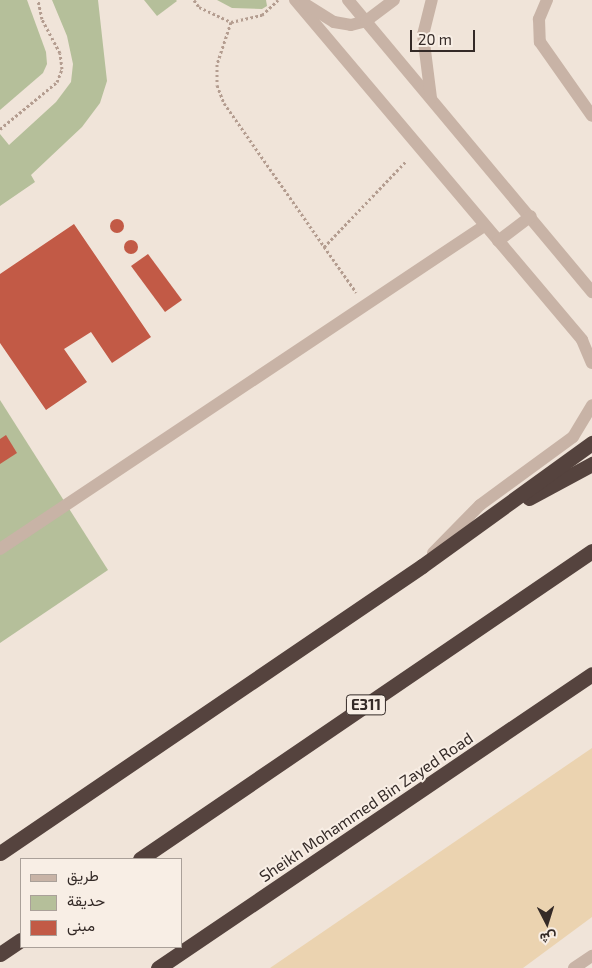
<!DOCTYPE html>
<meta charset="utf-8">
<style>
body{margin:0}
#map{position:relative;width:592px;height:968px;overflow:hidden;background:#f0e4d9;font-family:"Exo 2",Vazirmatn,sans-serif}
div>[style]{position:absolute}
.green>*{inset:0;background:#b5bf9a}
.sand>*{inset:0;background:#ebd3b0}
.building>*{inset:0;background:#c25a46}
.round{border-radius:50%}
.path>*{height:3px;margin-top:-1.5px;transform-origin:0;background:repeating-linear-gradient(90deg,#b49d90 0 2.5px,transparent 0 5px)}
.service>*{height:12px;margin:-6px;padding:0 6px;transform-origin:6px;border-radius:6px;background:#c8b3a6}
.tertiary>*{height:12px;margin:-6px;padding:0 6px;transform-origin:6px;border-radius:6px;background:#c8b3a6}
.motorway>*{height:15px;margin:-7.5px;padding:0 7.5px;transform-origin:7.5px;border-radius:7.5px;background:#55433e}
span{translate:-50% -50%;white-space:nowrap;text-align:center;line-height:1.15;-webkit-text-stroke:4px #f8eee5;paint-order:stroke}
.shield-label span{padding:1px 4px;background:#f8eee5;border:1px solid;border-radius:4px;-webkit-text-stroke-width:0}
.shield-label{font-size:15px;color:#342a27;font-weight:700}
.street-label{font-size:16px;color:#342a27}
.legend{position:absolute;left:20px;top:858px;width:162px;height:90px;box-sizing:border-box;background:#f8eee5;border:1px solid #aaa099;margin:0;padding:6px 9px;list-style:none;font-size:15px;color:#342a27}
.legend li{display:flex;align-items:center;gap:10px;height:25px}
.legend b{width:25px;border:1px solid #aaa099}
.north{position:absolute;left:522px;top:898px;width:50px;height:50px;-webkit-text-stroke:4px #f8eee5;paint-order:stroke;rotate:175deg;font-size:14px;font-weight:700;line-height:20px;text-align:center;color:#342a27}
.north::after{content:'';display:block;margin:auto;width:18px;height:22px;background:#342a27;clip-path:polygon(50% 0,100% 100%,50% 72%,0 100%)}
.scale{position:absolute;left:410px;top:30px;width:65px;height:22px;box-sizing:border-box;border:2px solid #342a27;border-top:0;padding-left:6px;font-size:15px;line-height:18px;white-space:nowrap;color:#342a27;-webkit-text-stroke:4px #f8eee5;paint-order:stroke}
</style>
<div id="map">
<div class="green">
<i style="clip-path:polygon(0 0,27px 0,46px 52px,47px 64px,43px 73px,0 110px)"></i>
<i style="clip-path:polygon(52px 0,98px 0,107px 81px,100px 103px,82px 127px,31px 175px,35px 182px,0 206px,0 134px,9px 145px,56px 102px,71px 82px,73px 64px,67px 36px)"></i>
<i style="clip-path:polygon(144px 0,176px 0,177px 1px,157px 16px)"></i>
<i style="clip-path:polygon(217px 0,266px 0,267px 6px,262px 9px,232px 8px)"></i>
<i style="clip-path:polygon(0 400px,108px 570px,0 643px)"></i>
</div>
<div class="sand">
<i style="clip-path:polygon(592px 748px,592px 917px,523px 968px,270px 968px)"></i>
</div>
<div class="building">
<i class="round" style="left:110px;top:219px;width:14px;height:14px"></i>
<i style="clip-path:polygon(74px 224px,151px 337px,112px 363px,91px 332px,64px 349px,87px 382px,46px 410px,0 343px,0 274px)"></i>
<i class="round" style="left:124px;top:240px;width:14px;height:14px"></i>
<i style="clip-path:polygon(148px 254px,182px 300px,165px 312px,131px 266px)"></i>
<i style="clip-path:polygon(6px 435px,17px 453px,0 464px,0 439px)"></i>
</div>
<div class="path">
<i style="left:194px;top:0;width:9px;rotate:54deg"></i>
<i style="left:199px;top:7px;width:35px;rotate:25deg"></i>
<i style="left:231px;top:22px;width:32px;rotate:-13deg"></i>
<i style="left:262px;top:15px;width:22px;rotate:-43deg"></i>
<i style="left:231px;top:22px;width:44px;rotate:108.4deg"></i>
<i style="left:217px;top:64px;width:21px;rotate:90deg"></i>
<i style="left:217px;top:85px;width:19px;rotate:69deg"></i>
<i style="left:224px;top:103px;width:231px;rotate:55.1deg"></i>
<i style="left:0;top:129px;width:74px;rotate:-39.5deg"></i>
<i style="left:57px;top:82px;width:14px;rotate:-69deg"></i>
<i style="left:62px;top:69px;width:16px;rotate:-97deg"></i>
<i style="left:60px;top:53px;width:38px;rotate:-118deg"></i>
<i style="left:42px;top:19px;width:19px;rotate:-102deg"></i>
<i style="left:324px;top:247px;width:120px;rotate:-46.3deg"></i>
</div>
<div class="service">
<i style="left:547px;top:0;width:21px;rotate:113deg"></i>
<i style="left:539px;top:19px;width:23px;rotate:88deg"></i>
<i style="left:540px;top:42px;width:90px;rotate:54.9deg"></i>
<i style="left:0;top:549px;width:582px;rotate:-33.72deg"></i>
</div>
<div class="tertiary">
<i style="left:295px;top:0;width:445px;rotate:49.8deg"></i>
<i style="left:582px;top:340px;width:25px;rotate:67deg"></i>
<i style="left:348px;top:0;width:381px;rotate:50.1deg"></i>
<i style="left:305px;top:4px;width:34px;rotate:32deg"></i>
<i style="left:334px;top:22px;width:17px;rotate:10deg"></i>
<i style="left:351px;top:25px;width:16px;rotate:-15deg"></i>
<i style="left:366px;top:21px;width:35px;rotate:-37deg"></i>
<i style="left:431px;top:98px;width:64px;rotate:-97.2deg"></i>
<i style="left:423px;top:35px;width:36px;rotate:-76deg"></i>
<i style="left:498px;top:241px;width:41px;rotate:-37.1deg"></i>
<i style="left:433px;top:553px;width:67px;rotate:-45.6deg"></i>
<i style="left:480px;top:505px;width:115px;rotate:-36.2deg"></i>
<i style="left:573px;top:437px;width:37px;rotate:-59deg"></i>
<i style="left:574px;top:968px;width:22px;rotate:-34deg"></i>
</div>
<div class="motorway">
<i style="left:529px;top:498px;width:72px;rotate:-28.4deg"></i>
<i style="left:0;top:853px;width:510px;rotate:-34.22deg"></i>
<i style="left:422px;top:566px;width:210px;rotate:-35.9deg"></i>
<i style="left:140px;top:859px;width:547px;rotate:-34.27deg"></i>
<i style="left:0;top:954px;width:25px;rotate:-34deg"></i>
<i style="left:158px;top:968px;width:524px;rotate:-34.11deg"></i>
</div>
<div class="shield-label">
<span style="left:366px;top:705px">E311</span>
</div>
<div class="street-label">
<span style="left:366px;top:807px;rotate:-34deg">Sheikh Mohammed Bin Zayed Road</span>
</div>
<ul class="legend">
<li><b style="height:6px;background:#c8b3a6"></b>طريق</li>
<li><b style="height:14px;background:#b5bf9a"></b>حديقة</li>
<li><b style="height:14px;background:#c25a46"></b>مبنى</li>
</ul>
<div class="north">ش</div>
<div class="scale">20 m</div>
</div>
